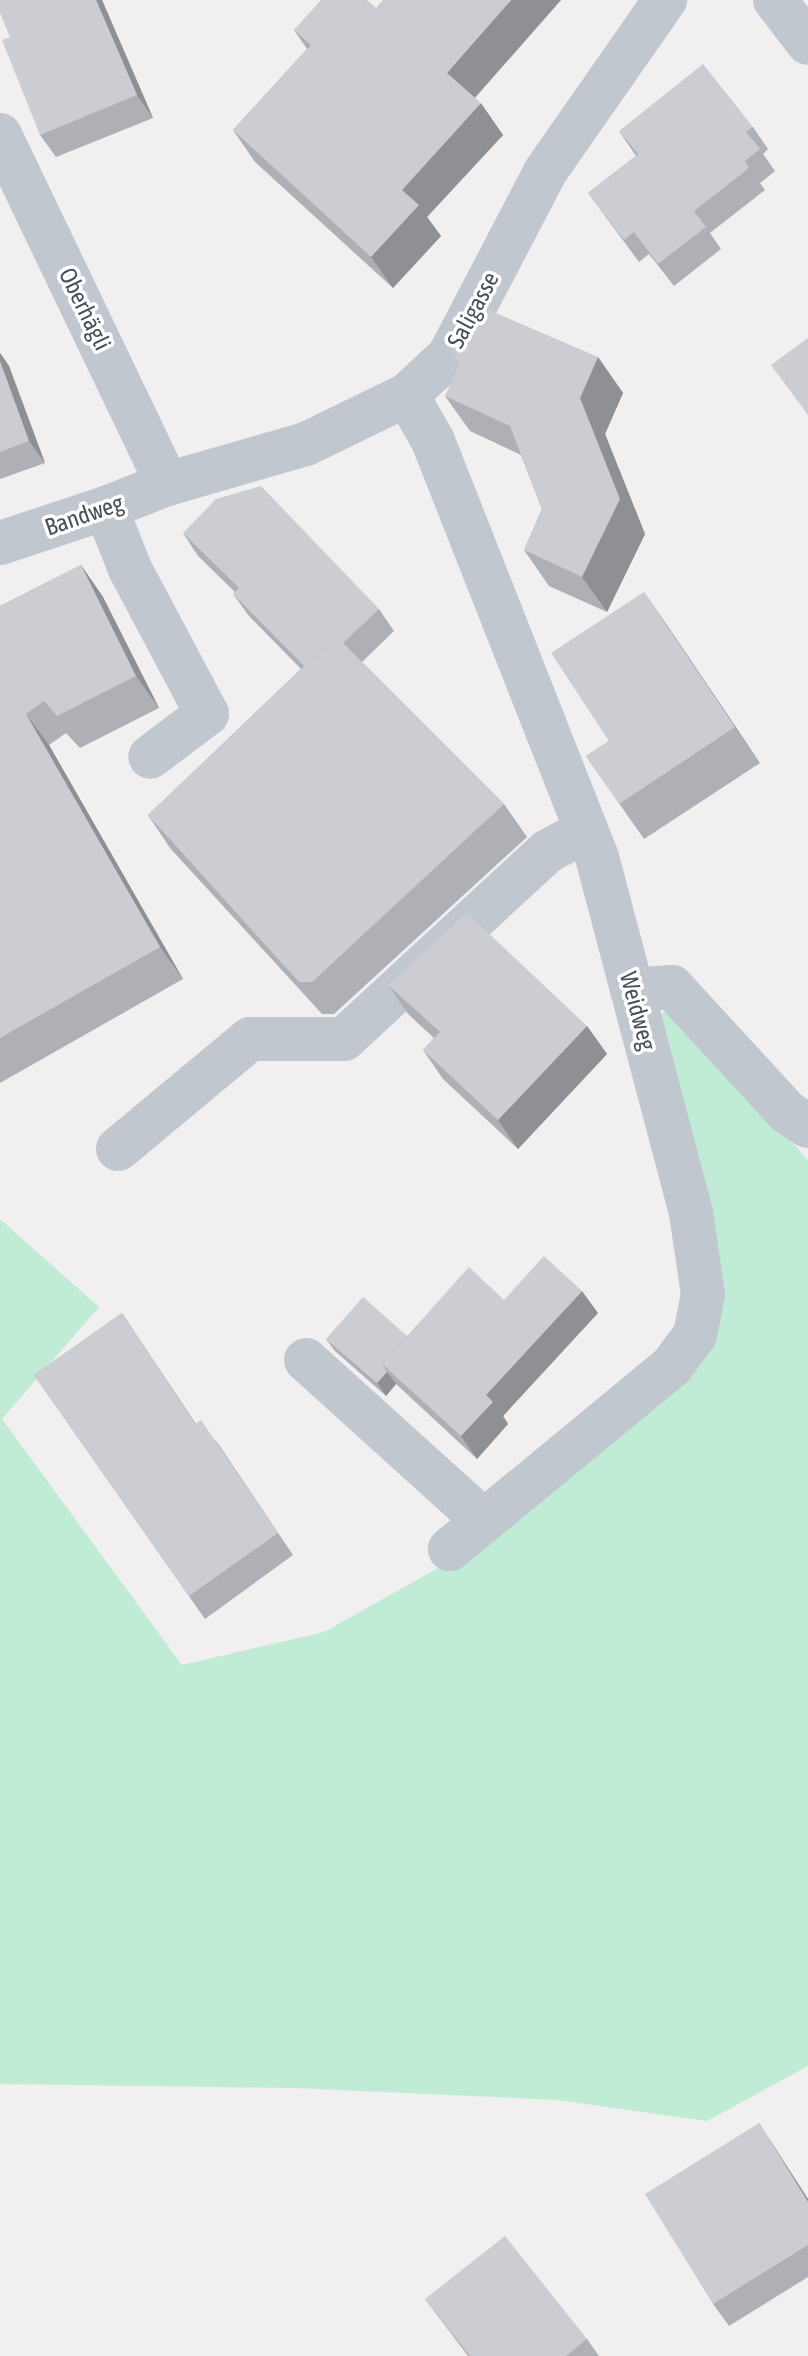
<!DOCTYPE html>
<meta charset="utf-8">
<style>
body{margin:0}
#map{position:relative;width:808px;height:2356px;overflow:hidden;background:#f1efef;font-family:"Asap Condensed",sans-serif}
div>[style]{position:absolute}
.green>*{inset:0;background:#c0ecd5}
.minor>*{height:44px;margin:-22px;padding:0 22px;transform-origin:22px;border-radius:22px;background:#c0c7cf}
.wall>*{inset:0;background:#afb0b5}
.shaded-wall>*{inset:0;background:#8f9094}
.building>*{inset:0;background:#cccdd3}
span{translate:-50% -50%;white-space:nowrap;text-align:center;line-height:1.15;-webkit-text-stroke:7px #fff;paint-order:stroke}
.street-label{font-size:24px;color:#48505b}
</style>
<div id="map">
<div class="green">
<i style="clip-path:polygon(672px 1008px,808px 1160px,808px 2066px,707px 2121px,557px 2100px,295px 2088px,0 2084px,0 1219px,99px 1307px,2px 1419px,182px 1665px,324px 1632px,463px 1554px,673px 1380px,703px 1293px,641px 1023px)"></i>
</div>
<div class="minor">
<i style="left:775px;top:0;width:54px;rotate:52.5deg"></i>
<i style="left:0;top:135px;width:387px;rotate:64.4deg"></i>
<i style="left:407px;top:395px;width:53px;rotate:60.5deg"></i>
<i style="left:433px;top:441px;width:447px;rotate:68.5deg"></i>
<i style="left:597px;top:857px;width:368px;rotate:75.2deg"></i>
<i style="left:691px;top:1213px;width:82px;rotate:81.6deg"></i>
<i style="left:703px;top:1294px;width:42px;rotate:101deg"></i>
<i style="left:695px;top:1335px;width:39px;rotate:127deg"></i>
<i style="left:672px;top:1366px;width:288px;rotate:140.5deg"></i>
<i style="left:106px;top:508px;width:66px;rotate:68.5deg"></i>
<i style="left:130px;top:569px;width:164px;rotate:62deg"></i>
<i style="left:207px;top:714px;width:71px;rotate:143deg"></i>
<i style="left:0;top:543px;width:112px;rotate:-18.3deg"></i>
<i style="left:106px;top:508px;width:66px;rotate:-21.5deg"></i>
<i style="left:167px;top:484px;width:145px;rotate:-16.1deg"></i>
<i style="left:306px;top:444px;width:112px;rotate:-25.9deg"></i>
<i style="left:407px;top:395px;width:57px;rotate:-42.9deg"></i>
<i style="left:449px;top:356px;width:208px;rotate:-62.4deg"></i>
<i style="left:545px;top:172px;width:210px;rotate:-55.1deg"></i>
<i style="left:632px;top:990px;width:40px;rotate:-4.3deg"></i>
<i style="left:672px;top:987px;width:170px;rotate:47.4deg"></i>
<i style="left:787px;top:1112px;width:25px;rotate:34deg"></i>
<i style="left:118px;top:1149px;width:172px;rotate:-39.8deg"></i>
<i style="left:250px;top:1039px;width:94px"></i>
<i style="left:344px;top:1039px;width:277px;rotate:-42.7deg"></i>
<i style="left:548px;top:851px;width:42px;rotate:-28.4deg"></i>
<i style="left:306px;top:1360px;width:240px;rotate:42.1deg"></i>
</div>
<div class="wall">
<i style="clip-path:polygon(0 0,102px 0,153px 118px,56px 157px,40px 135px)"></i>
<i style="clip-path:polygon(561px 0,475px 98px,503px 135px,427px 217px,441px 236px,393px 288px,255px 162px,233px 130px,307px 49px,294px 30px,376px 8px)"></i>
<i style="clip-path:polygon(753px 127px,768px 149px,763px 154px,775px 171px,760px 183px,765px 190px,710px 233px,721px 249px,674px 286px,649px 254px,639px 262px,588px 193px,636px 156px,619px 131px)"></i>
<i style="clip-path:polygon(0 353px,9px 366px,45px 463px,0 479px)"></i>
<i style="clip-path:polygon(598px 357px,623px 393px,605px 434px,645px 534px,607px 612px,549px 586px,524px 550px,542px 509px,521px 455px,470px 431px,445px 396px)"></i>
<i style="clip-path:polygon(183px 533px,379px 609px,394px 631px,362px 662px,504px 804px,527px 837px,334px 1014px,322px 1014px,170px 848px,148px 815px,301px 669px,249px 616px,233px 594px,235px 592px,198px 556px)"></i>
<i style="clip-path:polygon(81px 565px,103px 597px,159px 708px,80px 748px,66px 733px,49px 745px,183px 979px,0 1083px,0 606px)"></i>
<i style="clip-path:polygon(644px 592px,760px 763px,644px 839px,586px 756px,609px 741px)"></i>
<i style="clip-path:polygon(388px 985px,587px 1026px,607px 1054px,518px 1149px,443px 1079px,423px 1050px,434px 1038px,408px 1014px)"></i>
<i style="clip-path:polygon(504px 1300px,598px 1313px,503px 1416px,508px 1424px,477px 1459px,396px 1384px,386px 1396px,335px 1351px,326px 1339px,407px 1336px)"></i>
<i style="clip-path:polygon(122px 1313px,196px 1424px,217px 1442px,293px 1555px,205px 1619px,34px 1375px)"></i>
<i style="clip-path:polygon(759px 2123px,808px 2199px,808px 2277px,729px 2326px,713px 2304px)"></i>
<i style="clip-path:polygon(425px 2299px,587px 2339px,599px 2356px,468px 2356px)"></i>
</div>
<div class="shaded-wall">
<i style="clip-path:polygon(96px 0,102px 0,153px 118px,137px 95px)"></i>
<i style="clip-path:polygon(511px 0,561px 0,469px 104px,447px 73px)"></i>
<i style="clip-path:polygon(481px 103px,503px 135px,427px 217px,441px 236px,393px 288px,371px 257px,402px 190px)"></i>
<i style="clip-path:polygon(0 353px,9px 366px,45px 463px,29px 441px,0 362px)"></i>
<i style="clip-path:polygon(598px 357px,623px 393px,605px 434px,645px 534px,607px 612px,582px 577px,580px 398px)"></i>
<i style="clip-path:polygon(81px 565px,103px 597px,159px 708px,136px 676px)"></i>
<i style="clip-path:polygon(644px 592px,669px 628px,760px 763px,735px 727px)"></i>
<i style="clip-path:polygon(26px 714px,49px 745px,183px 979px,160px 947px)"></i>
<i style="clip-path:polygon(587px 1026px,607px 1054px,518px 1149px,498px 1120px)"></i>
<i style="clip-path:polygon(582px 1291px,598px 1313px,503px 1416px,508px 1424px,477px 1459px,461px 1436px,486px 1395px)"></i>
<i style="clip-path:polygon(387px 1372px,396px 1384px,386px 1396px,377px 1383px)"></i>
<i style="clip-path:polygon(759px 2123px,808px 2199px,808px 2202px)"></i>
</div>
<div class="building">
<i style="clip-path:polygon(0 0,96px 0,137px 95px,40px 135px,2px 40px,10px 37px,0 13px)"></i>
<i style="clip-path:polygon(321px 0,367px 0,376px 8px,383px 0,511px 0,447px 73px,481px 103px,402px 190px,419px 205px,371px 257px,233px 130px,311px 45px,294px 30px)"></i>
<i style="clip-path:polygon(703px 64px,753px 127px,746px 132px,760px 149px,745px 161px,749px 168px,694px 211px,706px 227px,658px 264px,634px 232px,624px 240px,588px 193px,638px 154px,619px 131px)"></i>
<i style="clip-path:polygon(484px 308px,598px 357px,580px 398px,620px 499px,582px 577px,524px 550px,542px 509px,510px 426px,445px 396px,459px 366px,452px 347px,472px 338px)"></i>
<i style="clip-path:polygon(808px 338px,808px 415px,771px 365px)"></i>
<i style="clip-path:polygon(0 361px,29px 441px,0 452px)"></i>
<i style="clip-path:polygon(261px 486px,379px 609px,343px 643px,336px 636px,304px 666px,233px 594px,239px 588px,183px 533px,216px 499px)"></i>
<i style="clip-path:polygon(81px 565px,136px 676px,57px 716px,44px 701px,26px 714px,160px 947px,0 1038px,0 606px)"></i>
<i style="clip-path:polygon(644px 592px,735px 727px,619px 804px,586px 756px,609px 741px,551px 653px)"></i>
<i style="clip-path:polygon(336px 636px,504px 804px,312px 982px,299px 982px,148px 815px)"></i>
<i style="clip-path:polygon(467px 913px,587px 1026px,498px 1120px,423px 1050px,440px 1032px,388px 985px)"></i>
<i style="clip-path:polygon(544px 1256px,582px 1291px,486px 1395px,493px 1402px,461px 1436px,382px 1364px,469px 1267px,504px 1300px)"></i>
<i style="clip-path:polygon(363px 1297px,407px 1336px,382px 1364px,387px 1372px,377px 1383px,326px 1339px)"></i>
<i style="clip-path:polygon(122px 1313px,195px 1424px,201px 1420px,278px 1533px,189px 1596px,34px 1375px)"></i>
<i style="clip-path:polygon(759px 2123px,808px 2202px,808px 2245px,713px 2304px,645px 2194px)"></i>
<i style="clip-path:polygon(505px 2236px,587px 2339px,566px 2356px,470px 2356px,425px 2299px)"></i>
</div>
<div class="street-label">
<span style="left:85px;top:309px;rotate:64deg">Oberhägli</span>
<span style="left:473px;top:310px;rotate:-62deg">Saligasse</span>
<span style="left:84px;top:515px;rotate:-19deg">Bandweg</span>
<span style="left:638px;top:1011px;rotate:75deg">Weidweg</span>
</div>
</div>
